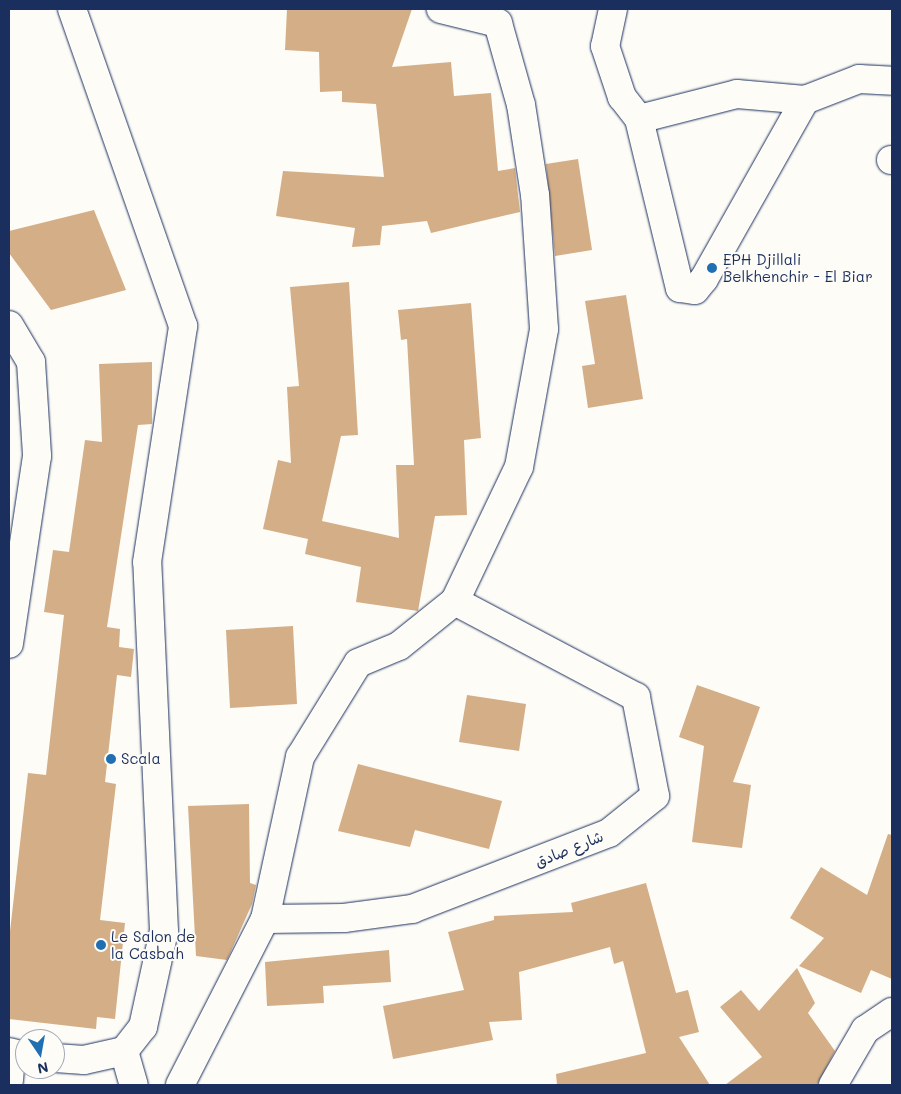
<!DOCTYPE html>
<meta charset="utf-8">
<style>
body{margin:0}
#map{position:relative;width:901px;height:1094px;overflow:hidden;background:#fdfcf7;font-family:Mali,"Playpen Sans Arabic",sans-serif}
div>[style]{position:absolute}
.building>*{inset:0;background:#d4ae86}
.roads{filter:drop-shadow(0 0 1px #1b2f5e) drop-shadow(0 0 1px #1b2f5e)}
.minor>*{height:28px;margin:-14px;padding:0 14px;transform-origin:14px;border-radius:14px;background:#fdfcf7}
.major>*{height:28px;margin:-14px;padding:0 14px;transform-origin:14px;border-radius:14px;background:#fdfcf7}
.dots>*{width:14px;height:14px;translate:-50% -50%;box-sizing:border-box;border:2px solid #fdfcf7;border-radius:50%}
span{translate:-50% -50%;white-space:nowrap;text-align:center;line-height:1.15;-webkit-text-stroke:4px #fdfcf7;paint-order:stroke}
.poi-label{font-size:15px;color:#1b2f5e}
.left{translate:0 -50%;text-align:left}
.street-label{font-size:15px;color:#1b2f5e}
.frame{position:absolute;inset:0;border:10px solid #1b2f5e;pointer-events:none}
.north{position:absolute;left:15px;top:1029px;width:50px;height:50px;box-sizing:border-box;background:#fdfcf7;border:1px solid #a3aaba;border-radius:50%;rotate:168deg;font-size:14px;font-weight:700;line-height:20px;text-align:center;color:#1b2f5e}
.north::after{content:'';display:block;margin:auto;width:18px;height:22px;background:#1f6fb2;clip-path:polygon(50% 0,100% 100%,50% 72%,0 100%)}
</style>
<div id="map">
<div class="building">
<i style="clip-path:polygon(287px 9px,412px 9px,392px 67px,451px 62px,454px 96px,491px 93px,498px 171px,515px 168px,520px 212px,431px 233px,427px 221px,382px 226px,380px 245px,352px 247px,355px 228px,276px 216px,283px 171px,384px 177px,376px 104px,342px 102px,342px 91px,320px 92px,319px 52px,285px 50px)"></i>
<i style="clip-path:polygon(578px 159px,592px 250px,555px 256px,546px 164px)"></i>
<i style="clip-path:polygon(94px 210px,126px 290px,51px 310px,9px 253px,9px 231px)"></i>
<i style="clip-path:polygon(349px 282px,358px 435px,341px 436px,322px 521px,399px 538px,396px 465px,414px 465px,407px 339px,401px 340px,398px 310px,471px 303px,481px 438px,464px 440px,467px 515px,435px 516px,418px 611px,356px 602px,361px 567px,305px 554px,308px 539px,263px 529px,278px 460px,291px 463px,287px 387px,299px 386px,290px 287px)"></i>
<i style="clip-path:polygon(626px 295px,643px 399px,588px 408px,582px 366px,595px 364px,585px 301px)"></i>
<i style="clip-path:polygon(152px 362px,152px 424px,138px 425px,107px 627px,120px 629px,119px 647px,134px 649px,131px 677px,117px 675px,105px 782px,116px 784px,100px 920px,125px 923px,115px 1019px,97px 1017px,96px 1029px,9px 1019px,9px 940px,28px 773px,46px 775px,64px 615px,44px 612px,53px 550px,69px 552px,85px 440px,102px 442px,99px 364px)"></i>
<i style="clip-path:polygon(293px 626px,297px 704px,230px 708px,226px 630px)"></i>
<i style="clip-path:polygon(697px 685px,760px 707px,733px 782px,751px 785px,742px 848px,692px 842px,704px 746px,679px 737px)"></i>
<i style="clip-path:polygon(467px 695px,526px 704px,519px 751px,459px 742px)"></i>
<i style="clip-path:polygon(358px 764px,502px 801px,489px 849px,415px 830px,410px 847px,338px 831px)"></i>
<i style="clip-path:polygon(249px 804px,250px 883px,256px 885px,252px 904px,227px 960px,196px 956px,188px 806px)"></i>
<i style="clip-path:polygon(888px 834px,892px 835px,892px 979px,871px 970px,861px 993px,799px 966px,824px 938px,790px 918px,821px 867px,867px 895px)"></i>
<i style="clip-path:polygon(646px 883px,676px 993px,688px 990px,699px 1032px,679px 1037px,710px 1085px,557px 1085px,556px 1074px,646px 1053px,623px 961px,614px 964px,610px 947px,519px 972px,522px 1020px,489px 1022px,493px 1040px,393px 1059px,383px 1006px,464px 990px,448px 932px,494px 920px,494px 916px,573px 912px,571px 903px)"></i>
<i style="clip-path:polygon(389px 950px,391px 982px,323px 986px,324px 1003px,267px 1006px,265px 962px)"></i>
<i style="clip-path:polygon(797px 968px,815px 1003px,808px 1013px,835px 1051px,817px 1085px,725px 1085px,762px 1057px,720px 1007px,741px 990px,759px 1011px)"></i>
</div>
<div class="roads">
<div class="minor">
<i style="left:613px;top:9px;width:38px;rotate:102deg"></i>
<i style="left:605px;top:46px;width:54px;rotate:71.6deg"></i>
<i style="left:622px;top:97px;width:28px;rotate:52deg"></i>
<i style="left:639px;top:119px;width:174px;rotate:76.4deg"></i>
<i style="left:680px;top:288px;width:15px;rotate:8deg"></i>
<i style="left:695px;top:290px;width:14px;rotate:-51deg"></i>
<i style="left:704px;top:279px;width:206px;rotate:-60.6deg"></i>
<i style="left:805px;top:100px;width:58px;rotate:-21.3deg"></i>
<i style="left:859px;top:79px;width:33px;rotate:3deg"></i>
<i style="left:639px;top:119px;width:101px;rotate:-14.3deg"></i>
<i style="left:737px;top:94px;width:68px;rotate:5deg"></i>
<i style="left:891px;top:160px;width:1px"></i>
<i style="left:265px;top:919px;width:79px;rotate:-0.7deg"></i>
<i style="left:344px;top:918px;width:69px;rotate:-7.5deg"></i>
<i style="left:412px;top:909px;width:211px;rotate:-21.1deg"></i>
<i style="left:609px;top:833px;width:59px;rotate:-38.8deg"></i>
<i style="left:655px;top:796px;width:101px;rotate:-100.9deg"></i>
<i style="left:636px;top:697px;width:205px;rotate:-152.1deg"></i>
<i style="left:124px;top:1051px;width:35px;rotate:74deg"></i>
<i style="left:9px;top:1080px;width:25px;rotate:-85deg"></i>
<i style="left:180px;top:1085px;width:186px;rotate:-62.9deg"></i>
<i style="left:265px;top:919px;width:166px;rotate:-77.8deg"></i>
<i style="left:300px;top:757px;width:110px;rotate:-58.3deg"></i>
<i style="left:358px;top:663px;width:44px;rotate:-22.5deg"></i>
<i style="left:399px;top:646px;width:72px;rotate:-38.8deg"></i>
<i style="left:455px;top:601px;width:148px;rotate:-64.5deg"></i>
<i style="left:519px;top:467px;width:140px;rotate:-79.7deg"></i>
<i style="left:544px;top:329px;width:134px;rotate:-93.8deg"></i>
<i style="left:535px;top:195px;width:91px;rotate:-98.8deg"></i>
<i style="left:521px;top:105px;width:85px;rotate:-105.7deg"></i>
<i style="left:498px;top:23px;width:59px;rotate:-166.2deg"></i>
<i style="left:833px;top:1085px;width:64px;rotate:-59.8deg"></i>
<i style="left:865px;top:1030px;width:32px;rotate:-34deg"></i>
</div>
<div class="major">
<i style="left:9px;top:325px;width:43px;rotate:59.3deg"></i>
<i style="left:31px;top:362px;width:94px;rotate:86.3deg"></i>
<i style="left:37px;top:456px;width:190px;rotate:98.5deg"></i>
<i style="left:9px;top:1052px;width:16px;rotate:14deg"></i>
<i style="left:55px;top:1058px;width:29px;rotate:4deg"></i>
<i style="left:84px;top:1060px;width:41px;rotate:-12.7deg"></i>
<i style="left:124px;top:1051px;width:31px;rotate:-52deg"></i>
<i style="left:143px;top:1027px;width:98px;rotate:-77.7deg"></i>
<i style="left:164px;top:931px;width:369px;rotate:-92.6deg"></i>
<i style="left:147px;top:562px;width:239px;rotate:-81.3deg"></i>
<i style="left:183px;top:326px;width:336px;rotate:-109.3deg"></i>
</div>
</div>
<div class="dots">
<i style="left:712px;top:268px;background:#1f6fb2"></i>
<i style="left:111px;top:759px;background:#1f6fb2"></i>
<i style="left:101px;top:945px;background:#1f6fb2"></i>
</div>
<div class="poi-label">
<span class="left" style="left:723px;top:268px">EPH Djillali<br>Belkhenchir - El Biar</span>
<span class="left" style="left:121px;top:759px">Scala</span>
<span class="left" style="left:111px;top:945px">Le Salon de<br>la Casbah</span>
</div>
<div class="street-label">
<span style="left:569px;top:849px;rotate:-22deg">شارع صادق</span>
</div>
<div class="frame"></div>
<div class="north">N</div>
</div>
